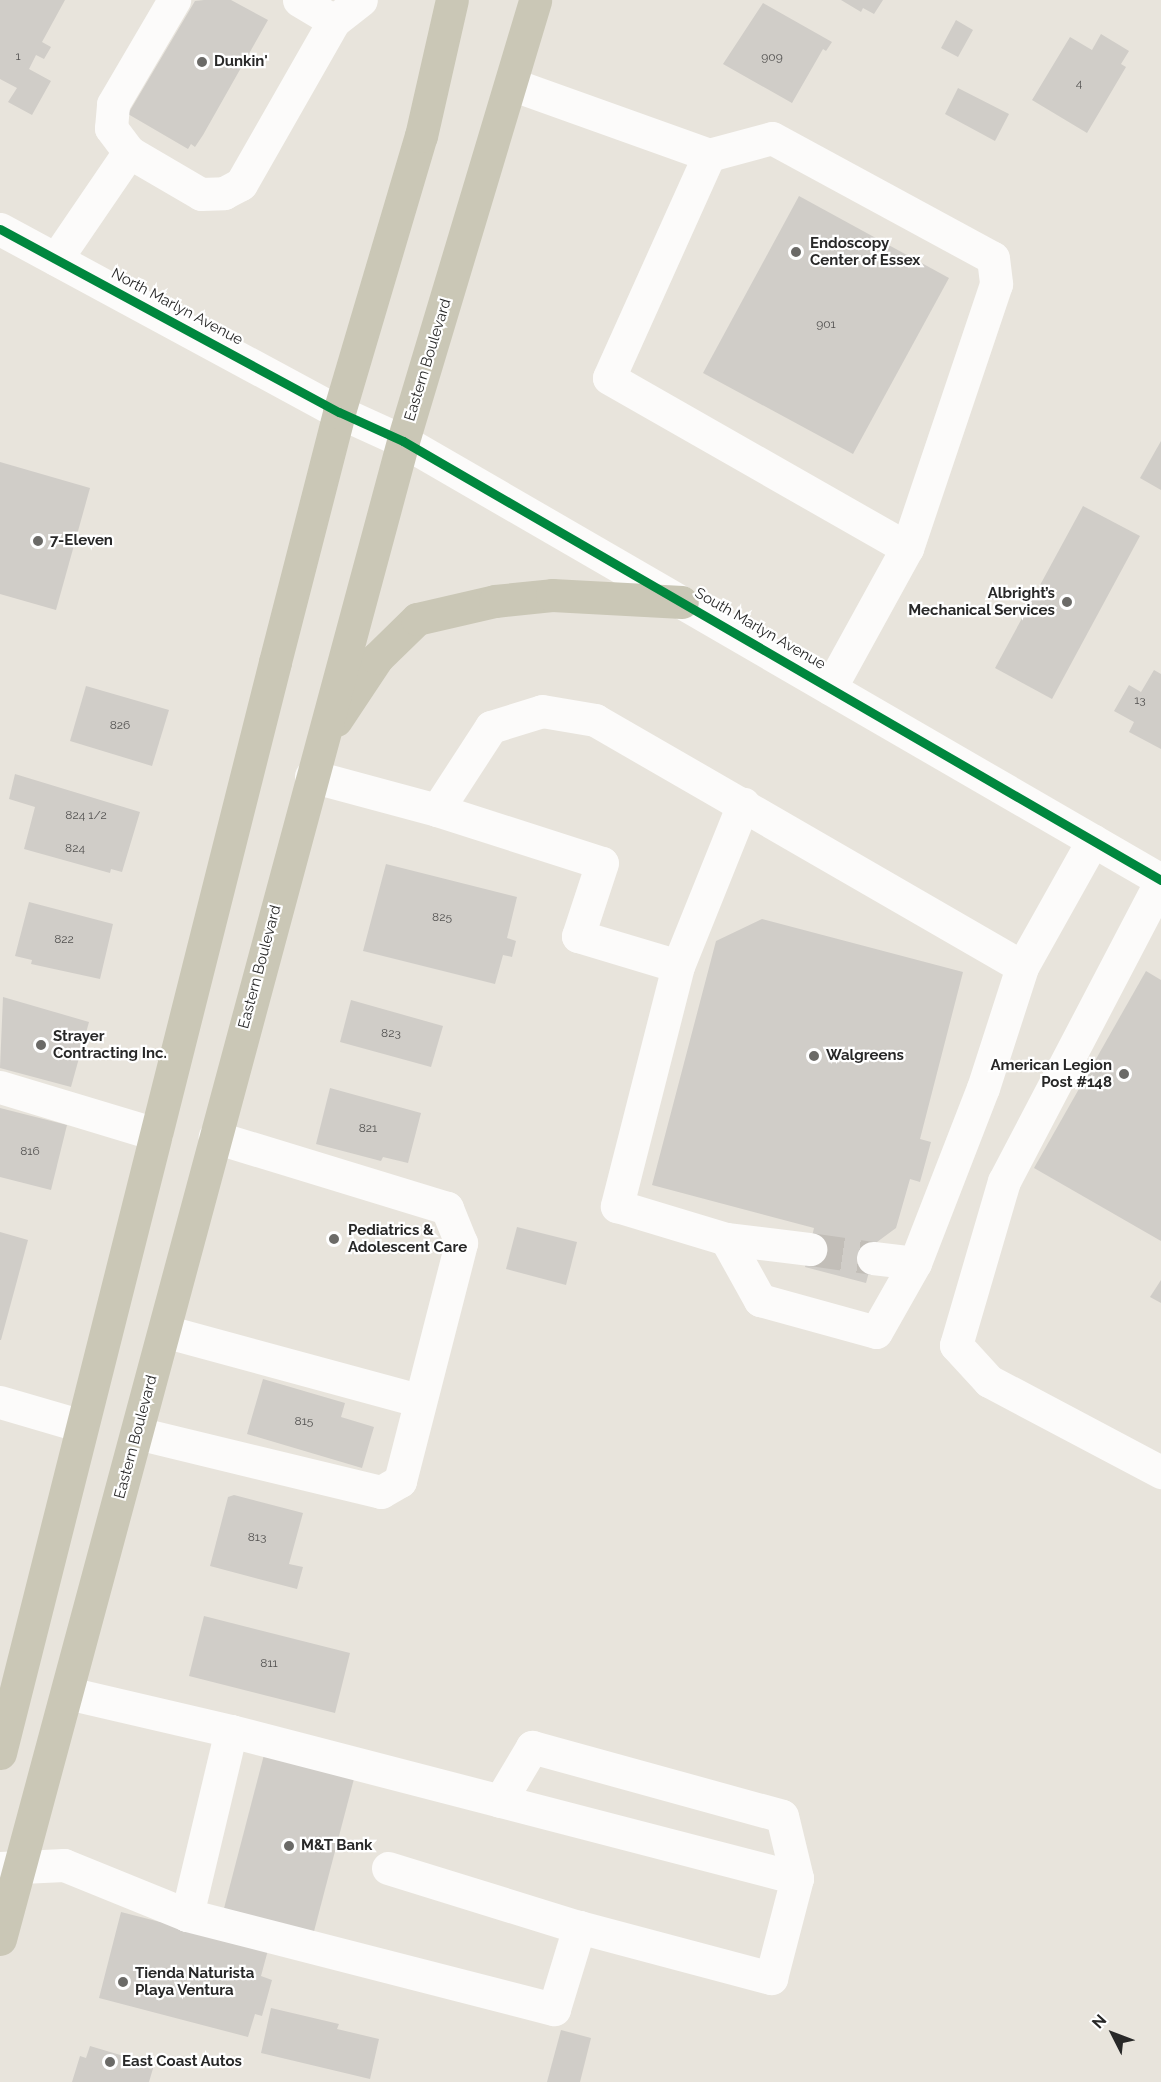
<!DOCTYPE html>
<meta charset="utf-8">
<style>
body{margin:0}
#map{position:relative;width:1161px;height:2082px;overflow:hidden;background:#e8e4dc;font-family:Raleway,sans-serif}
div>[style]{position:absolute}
.building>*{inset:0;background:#d0cdc8}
.minor-tunnel>*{height:33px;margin-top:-16.5px;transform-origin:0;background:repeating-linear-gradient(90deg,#c2beb8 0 33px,transparent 0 49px)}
.minor>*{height:33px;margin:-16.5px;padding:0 16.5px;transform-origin:16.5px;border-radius:16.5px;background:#fcfbfa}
.major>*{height:33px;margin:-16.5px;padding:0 16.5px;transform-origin:16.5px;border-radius:16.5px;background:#cac7b6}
.cycleway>*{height:9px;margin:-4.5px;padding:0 4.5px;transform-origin:4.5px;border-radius:4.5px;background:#00873e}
.dots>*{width:16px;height:16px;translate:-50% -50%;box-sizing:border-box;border:3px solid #fff;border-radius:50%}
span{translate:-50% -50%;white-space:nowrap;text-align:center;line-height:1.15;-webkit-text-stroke:4.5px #fff;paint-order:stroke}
.number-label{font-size:12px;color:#535251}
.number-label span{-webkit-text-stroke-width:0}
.poi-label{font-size:15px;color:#282828;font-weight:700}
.left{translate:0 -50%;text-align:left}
.right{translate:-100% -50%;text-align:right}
.street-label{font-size:15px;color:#282828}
.north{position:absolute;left:1083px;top:2004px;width:60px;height:60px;-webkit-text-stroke:4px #fff;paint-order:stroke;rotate:312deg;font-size:16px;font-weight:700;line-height:24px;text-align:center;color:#282828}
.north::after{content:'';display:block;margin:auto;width:21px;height:27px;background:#282828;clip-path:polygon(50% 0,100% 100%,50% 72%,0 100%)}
</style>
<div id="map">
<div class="building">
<i style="clip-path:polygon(0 0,65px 0,42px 42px,51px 47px,44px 59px,36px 55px,29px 69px,51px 81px,32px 115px,8px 102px,17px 88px,0 79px)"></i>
<i style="clip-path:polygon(204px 0,231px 0,268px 20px,203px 135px,195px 147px,191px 144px,188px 149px,128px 114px,195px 1px)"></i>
<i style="clip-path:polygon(841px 0,883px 0,874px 14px,863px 8px,861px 12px)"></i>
<i style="clip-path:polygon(763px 3px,832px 42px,826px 51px,823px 49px,792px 103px,723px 64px)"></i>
<i style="clip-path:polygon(956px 20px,973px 30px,958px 57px,941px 48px)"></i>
<i style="clip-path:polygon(1101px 34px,1129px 51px,1121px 64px,1126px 67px,1087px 133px,1032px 100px,1070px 37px,1092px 50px)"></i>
<i style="clip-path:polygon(958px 88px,1009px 114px,995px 141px,945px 114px)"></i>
<i style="clip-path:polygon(799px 196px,949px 278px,853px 454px,703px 373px)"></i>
<i style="clip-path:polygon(1161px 441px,1161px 490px,1140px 478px)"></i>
<i style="clip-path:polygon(0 462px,90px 488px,56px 610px,0 594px)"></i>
<i style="clip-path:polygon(1083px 506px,1140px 536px,1052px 699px,995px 668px)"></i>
<i style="clip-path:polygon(1154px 670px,1161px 674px,1161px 749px,1129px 732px,1134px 722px,1114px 711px,1129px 685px,1141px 692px)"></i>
<i style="clip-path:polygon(86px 686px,169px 710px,152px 766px,70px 741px)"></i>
<i style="clip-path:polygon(15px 774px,140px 812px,122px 872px,111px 869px,110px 873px,24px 849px,35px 807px,9px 799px)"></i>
<i style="clip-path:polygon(386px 864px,517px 897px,507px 938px,516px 941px,512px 957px,503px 955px,495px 984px,363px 951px)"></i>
<i style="clip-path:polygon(29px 902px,113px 924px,100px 979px,31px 964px,32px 960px,15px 956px)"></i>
<i style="clip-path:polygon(762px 919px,963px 972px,920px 1139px,931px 1142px,920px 1182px,910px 1179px,896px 1228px,877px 1242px,866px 1283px,805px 1267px,814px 1228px,652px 1185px,716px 941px)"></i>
<i style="clip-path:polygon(1146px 971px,1161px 980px,1161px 1241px,1034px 1168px)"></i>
<i style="clip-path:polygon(3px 997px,89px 1022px,71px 1087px,0 1068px)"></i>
<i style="clip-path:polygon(351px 1000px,443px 1026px,431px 1067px,340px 1042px)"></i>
<i style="clip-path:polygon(330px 1088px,421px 1113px,408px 1163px,383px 1157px,381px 1161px,316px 1144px)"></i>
<i style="clip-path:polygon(0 1108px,67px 1125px,51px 1190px,0 1177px)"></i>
<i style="clip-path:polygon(517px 1227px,577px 1242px,566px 1285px,506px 1269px)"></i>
<i style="clip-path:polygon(0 1232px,28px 1240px,1px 1340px,0 1340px)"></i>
<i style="clip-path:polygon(1161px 1280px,1161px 1303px,1150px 1297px)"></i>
<i style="clip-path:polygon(263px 1379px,345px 1403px,341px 1417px,374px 1427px,362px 1468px,247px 1434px)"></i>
<i style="clip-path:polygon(234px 1495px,303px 1513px,289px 1564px,303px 1567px,297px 1589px,210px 1566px,228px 1497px)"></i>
<i style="clip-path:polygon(204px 1616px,350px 1653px,335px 1713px,189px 1676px)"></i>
<i style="clip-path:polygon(265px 1751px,355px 1775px,312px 1939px,222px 1916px)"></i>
<i style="clip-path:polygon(121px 1912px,160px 1922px,161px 1915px,268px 1950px,261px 1976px,272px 1980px,262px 2016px,255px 2014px,248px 2037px,99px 1998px)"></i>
<i style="clip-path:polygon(271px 2008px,339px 2024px,337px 2029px,379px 2039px,370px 2079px,261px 2053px)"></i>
<i style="clip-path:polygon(561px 2030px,591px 2038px,580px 2082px,547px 2082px)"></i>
<i style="clip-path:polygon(90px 2046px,154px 2065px,149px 2082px,72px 2082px,80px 2056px,86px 2058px)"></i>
</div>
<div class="minor-tunnel">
<i style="left:810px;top:1249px;width:64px;rotate:8.1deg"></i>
</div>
<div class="minor">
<i style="left:299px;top:0;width:41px;rotate:31deg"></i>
<i style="left:511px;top:84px;width:210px;rotate:19.7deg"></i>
<i style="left:709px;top:155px;width:244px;rotate:114.2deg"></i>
<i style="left:609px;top:378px;width:343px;rotate:29.7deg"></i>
<i style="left:907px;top:548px;width:160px;rotate:118.8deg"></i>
<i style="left:129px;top:152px;width:30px;rotate:-127deg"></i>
<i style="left:111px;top:128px;width:24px;rotate:-85deg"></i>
<i style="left:113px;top:104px;width:121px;rotate:-59.6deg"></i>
<i style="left:709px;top:155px;width:65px;rotate:-15.1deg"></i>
<i style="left:772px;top:138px;width:251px;rotate:28.5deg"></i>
<i style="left:993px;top:258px;width:26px;rotate:83deg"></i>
<i style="left:996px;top:284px;width:279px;rotate:108.6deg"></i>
<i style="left:0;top:229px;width:385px;rotate:28.4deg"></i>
<i style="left:339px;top:412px;width:70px;rotate:24.4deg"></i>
<i style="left:403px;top:441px;width:876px;rotate:30.08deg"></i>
<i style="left:56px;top:259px;width:130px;rotate:-55.7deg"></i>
<i style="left:129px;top:152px;width:83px;rotate:30.3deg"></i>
<i style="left:201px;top:194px;width:23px;rotate:-2deg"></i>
<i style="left:224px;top:193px;width:19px;rotate:-28deg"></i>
<i style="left:241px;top:184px;width:188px;rotate:-60.3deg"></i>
<i style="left:334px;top:21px;width:34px;rotate:-38deg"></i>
<i style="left:311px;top:776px;width:131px;rotate:15.1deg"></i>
<i style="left:437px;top:810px;width:99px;rotate:-57deg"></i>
<i style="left:491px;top:727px;width:53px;rotate:-17.4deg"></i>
<i style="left:542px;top:711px;width:54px;rotate:9.6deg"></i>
<i style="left:595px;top:720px;width:493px;rotate:30deg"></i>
<i style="left:1022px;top:967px;width:145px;rotate:-60.8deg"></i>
<i style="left:437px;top:810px;width:173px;rotate:17.8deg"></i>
<i style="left:602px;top:863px;width:77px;rotate:108.2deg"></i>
<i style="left:578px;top:936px;width:104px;rotate:16.7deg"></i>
<i style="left:678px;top:966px;width:175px;rotate:-68.1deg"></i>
<i style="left:1161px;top:881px;width:339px;rotate:117.6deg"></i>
<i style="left:1004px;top:1181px;width:171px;rotate:106.3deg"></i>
<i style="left:956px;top:1345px;width:49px;rotate:47.5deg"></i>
<i style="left:989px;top:1381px;width:195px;rotate:27.9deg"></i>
<i style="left:678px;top:966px;width:248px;rotate:104.3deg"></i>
<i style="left:617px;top:1206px;width:114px;rotate:16.8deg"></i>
<i style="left:726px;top:1239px;width:70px;rotate:60.9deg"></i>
<i style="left:760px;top:1300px;width:120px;rotate:15.4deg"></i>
<i style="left:876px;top:1332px;width:79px;rotate:-60.5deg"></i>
<i style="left:915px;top:1263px;width:188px;rotate:-68.8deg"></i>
<i style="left:983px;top:1088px;width:127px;rotate:-72.1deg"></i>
<i style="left:0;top:1087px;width:163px;rotate:16.8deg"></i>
<i style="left:726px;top:1239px;width:85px;rotate:6.8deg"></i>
<i style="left:873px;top:1258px;width:42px;rotate:6.8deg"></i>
<i style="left:164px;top:1331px;width:263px;rotate:15.2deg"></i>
<i style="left:0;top:1402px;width:85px;rotate:16.3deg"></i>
<i style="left:137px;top:1433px;width:251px;rotate:13.6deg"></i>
<i style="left:381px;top:1492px;width:22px;rotate:-30deg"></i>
<i style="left:400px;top:1481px;width:246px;rotate:-75.6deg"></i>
<i style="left:461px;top:1243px;width:38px;rotate:-112deg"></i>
<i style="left:447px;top:1208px;width:243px;rotate:-163deg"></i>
<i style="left:500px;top:1801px;width:63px;rotate:-59.3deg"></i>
<i style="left:532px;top:1747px;width:259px;rotate:15.4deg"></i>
<i style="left:782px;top:1816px;width:64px;rotate:76.4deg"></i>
<i style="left:0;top:1868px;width:64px;rotate:-2.7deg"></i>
<i style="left:64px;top:1865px;width:133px;rotate:22.1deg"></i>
<i style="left:187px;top:1915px;width:379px;rotate:14.4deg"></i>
<i style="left:554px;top:2009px;width:86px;rotate:-73deg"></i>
<i style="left:579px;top:1927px;width:199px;rotate:14.9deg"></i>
<i style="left:771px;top:1978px;width:103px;rotate:-75.4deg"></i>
<i style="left:797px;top:1878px;width:585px;rotate:-165.44deg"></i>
<i style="left:231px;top:1731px;width:167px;rotate:-166.9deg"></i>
<i style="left:388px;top:1868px;width:200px;rotate:17.2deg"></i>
<i style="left:187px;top:1915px;width:189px;rotate:-76.6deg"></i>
</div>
<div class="major">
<i style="left:336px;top:720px;width:74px;rotate:-56.5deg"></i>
<i style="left:377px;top:658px;width:56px;rotate:-44.3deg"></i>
<i style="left:417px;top:619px;width:80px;rotate:-13deg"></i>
<i style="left:495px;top:601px;width:57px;rotate:-6deg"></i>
<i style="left:552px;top:595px;width:130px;rotate:3.1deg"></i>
<i style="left:0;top:1753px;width:1125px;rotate:-75.85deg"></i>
<i style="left:275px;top:662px;width:258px;rotate:-75.6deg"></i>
<i style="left:339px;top:412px;width:288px;rotate:-73.5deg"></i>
<i style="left:421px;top:136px;width:139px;rotate:-77.2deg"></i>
<i style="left:0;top:1939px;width:1551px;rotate:-74.94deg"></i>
<i style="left:403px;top:441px;width:460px;rotate:-73.3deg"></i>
</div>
<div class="cycleway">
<i style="left:0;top:229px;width:385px;rotate:28.4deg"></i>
<i style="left:339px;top:412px;width:70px;rotate:24.4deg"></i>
<i style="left:403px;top:441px;width:876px;rotate:30.08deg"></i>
</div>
<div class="dots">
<i style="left:202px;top:62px;background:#6b6a67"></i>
<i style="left:796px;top:252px;background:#6b6a67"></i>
<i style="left:38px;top:541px;background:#6b6a67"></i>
<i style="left:1067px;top:602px;background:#6b6a67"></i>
<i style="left:41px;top:1045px;background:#6b6a67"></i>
<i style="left:814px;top:1056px;background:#6b6a67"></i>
<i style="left:1124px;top:1074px;background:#6b6a67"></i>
<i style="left:334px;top:1239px;background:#6b6a67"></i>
<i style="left:289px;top:1846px;background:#6b6a67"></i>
<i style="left:123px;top:1982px;background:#6b6a67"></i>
<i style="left:110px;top:2062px;background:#6b6a67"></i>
</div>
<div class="number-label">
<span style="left:18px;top:57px">1</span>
<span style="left:772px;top:58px">909</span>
<span style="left:1079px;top:84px">4</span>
<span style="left:826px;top:325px">901</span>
<span style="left:1140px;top:701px">13</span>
<span style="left:120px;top:726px">826</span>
<span style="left:86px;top:816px">824 1/2</span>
<span style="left:75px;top:849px">824</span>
<span style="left:442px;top:918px">825</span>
<span style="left:64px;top:940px">822</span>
<span style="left:391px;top:1034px">823</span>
<span style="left:368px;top:1129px">821</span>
<span style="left:30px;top:1152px">816</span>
<span style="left:304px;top:1422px">815</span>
<span style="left:257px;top:1538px">813</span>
<span style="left:269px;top:1664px">811</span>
</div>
<div class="poi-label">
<span class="left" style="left:214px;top:62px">Dunkin'</span>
<span class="left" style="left:810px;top:252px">Endoscopy<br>Center of Essex</span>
<span class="left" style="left:50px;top:541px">7-Eleven</span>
<span class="right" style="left:1055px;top:602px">Albright’s<br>Mechanical Services</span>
<span class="left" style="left:53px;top:1045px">Strayer<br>Contracting Inc.</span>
<span class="left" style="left:826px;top:1056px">Walgreens</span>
<span class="right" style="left:1112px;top:1074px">American Legion<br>Post #148</span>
<span class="left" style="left:348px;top:1239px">Pediatrics &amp;<br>Adolescent Care</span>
<span class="left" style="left:301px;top:1846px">M&amp;T Bank</span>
<span class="left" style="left:135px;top:1982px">Tienda Naturista<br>Playa Ventura</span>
<span class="left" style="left:122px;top:2062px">East Coast Autos</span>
</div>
<div class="street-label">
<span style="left:177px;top:307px;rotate:28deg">North Marlyn Avenue</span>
<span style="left:428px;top:360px;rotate:-73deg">Eastern Boulevard</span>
<span style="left:760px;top:629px;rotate:30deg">South Marlyn Avenue</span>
<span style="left:260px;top:967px;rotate:-75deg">Eastern Boulevard</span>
<span style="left:136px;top:1437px;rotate:-75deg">Eastern Boulevard</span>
</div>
<div class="north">N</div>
</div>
